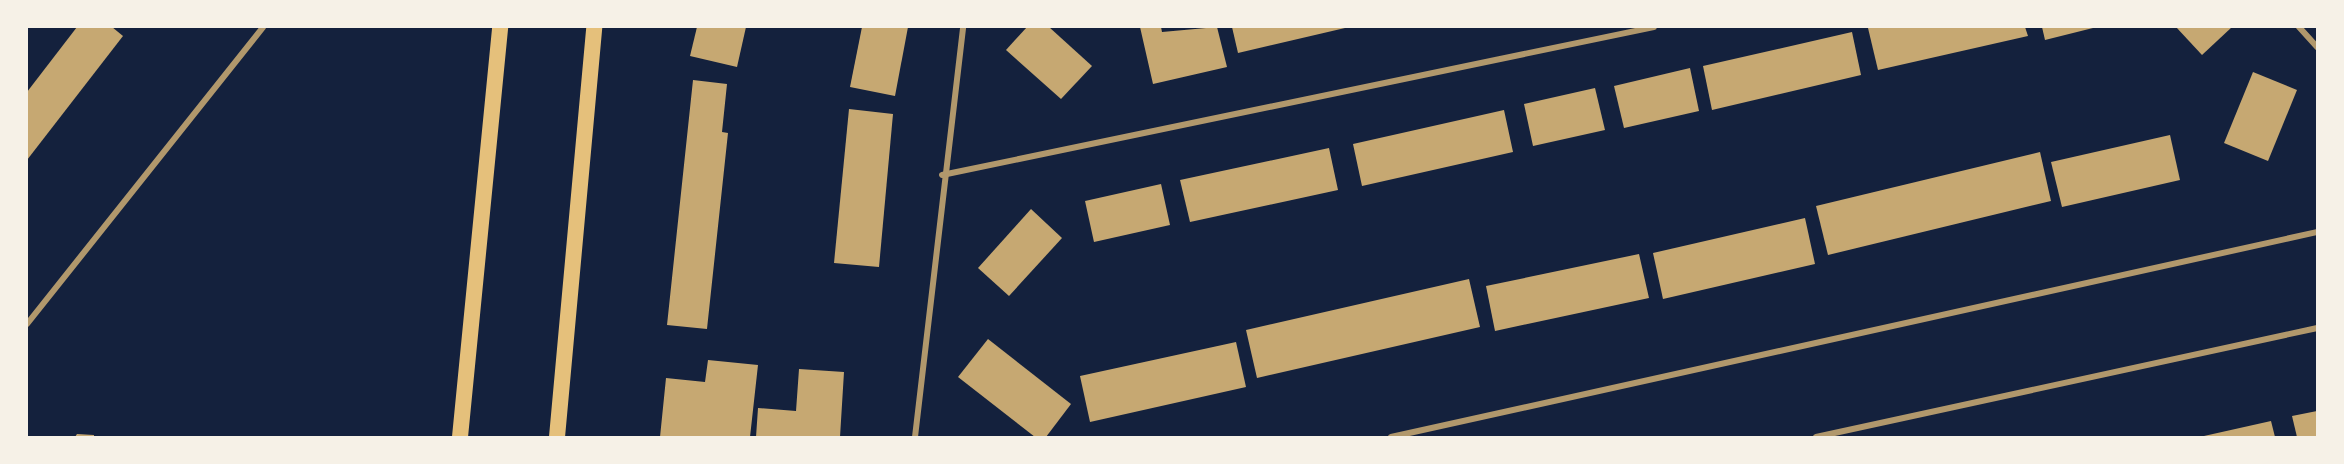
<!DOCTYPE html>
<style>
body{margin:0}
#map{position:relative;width:2344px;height:464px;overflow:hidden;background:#14213d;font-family:Roboto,sans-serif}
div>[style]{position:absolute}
.building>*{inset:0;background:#c6a872}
.minor>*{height:6px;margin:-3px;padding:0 3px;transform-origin:3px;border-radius:3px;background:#b1986c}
.trunk>*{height:16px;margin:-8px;padding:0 8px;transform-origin:8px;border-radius:8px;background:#e5c07b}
span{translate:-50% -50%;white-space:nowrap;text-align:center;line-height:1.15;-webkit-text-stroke:6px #f6f1e7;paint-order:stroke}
.frame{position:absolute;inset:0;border:28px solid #f6f1e7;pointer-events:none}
</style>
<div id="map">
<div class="building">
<i style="clip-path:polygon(77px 27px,112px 27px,123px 36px,27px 160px,27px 92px)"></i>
<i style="clip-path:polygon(697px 27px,746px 27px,737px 67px,690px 56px)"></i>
<i style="clip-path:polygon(862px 27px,908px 27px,895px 96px,850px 87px)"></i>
<i style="clip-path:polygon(1027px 27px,1049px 27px,1092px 66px,1061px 99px,1006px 50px)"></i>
<i style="clip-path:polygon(1140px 27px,1161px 27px,1162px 32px,1217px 27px,1227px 67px,1153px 84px)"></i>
<i style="clip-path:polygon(1232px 27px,1345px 27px,1345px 28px,1238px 53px)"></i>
<i style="clip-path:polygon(2025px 27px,2028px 36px,1878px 70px,1868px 28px)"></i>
<i style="clip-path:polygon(2042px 27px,2092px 27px,2093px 28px,2045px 40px)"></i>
<i style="clip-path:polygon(2176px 27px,2232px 27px,2202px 55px)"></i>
<i style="clip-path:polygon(1852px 32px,1861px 75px,1712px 110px,1703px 66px)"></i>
<i style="clip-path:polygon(1690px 68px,1699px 111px,1624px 128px,1614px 86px)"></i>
<i style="clip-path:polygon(2253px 72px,2297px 90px,2268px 161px,2224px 143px)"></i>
<i style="clip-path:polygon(693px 80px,727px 84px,722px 132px,728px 133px,707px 329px,667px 325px)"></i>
<i style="clip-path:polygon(1595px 88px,1605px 130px,1533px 146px,1524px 104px)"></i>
<i style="clip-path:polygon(849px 109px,893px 114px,879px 267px,834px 263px)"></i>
<i style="clip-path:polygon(1504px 110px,1513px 152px,1362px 186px,1353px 144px)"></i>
<i style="clip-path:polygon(2170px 135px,2180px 180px,2062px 207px,2051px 162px)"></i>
<i style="clip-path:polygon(1329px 148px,1338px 190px,1190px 222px,1180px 180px)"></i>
<i style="clip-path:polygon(2040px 152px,2051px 201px,1828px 255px,1816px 206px)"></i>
<i style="clip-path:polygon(1161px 184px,1170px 225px,1094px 242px,1085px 201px)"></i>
<i style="clip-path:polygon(1031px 209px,1062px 238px,1009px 296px,978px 268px)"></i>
<i style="clip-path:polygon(1805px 218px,1815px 264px,1663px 299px,1653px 253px)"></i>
<i style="clip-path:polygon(1639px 254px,1649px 298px,1495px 331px,1486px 286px)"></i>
<i style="clip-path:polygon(1469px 279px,1480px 327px,1257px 378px,1246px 330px)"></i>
<i style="clip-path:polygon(988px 339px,1071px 404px,1046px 437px,1035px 437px,958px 377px)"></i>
<i style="clip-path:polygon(1236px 342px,1246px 387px,1090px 422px,1080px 376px)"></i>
<i style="clip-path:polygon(708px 360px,758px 365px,750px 437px,660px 437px,666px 378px,705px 382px)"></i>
<i style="clip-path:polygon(799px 369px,844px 372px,840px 437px,756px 437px,758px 408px,796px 411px)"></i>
<i style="clip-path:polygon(2317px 411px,2317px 437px,2297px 437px,2292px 416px)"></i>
<i style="clip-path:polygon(2271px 421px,2275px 437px,2204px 437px,2204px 436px)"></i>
<i style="clip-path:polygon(77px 434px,94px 435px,94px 437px,75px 437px)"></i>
</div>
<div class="minor">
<i style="left:2299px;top:27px;width:27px;rotate:48deg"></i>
<i style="left:942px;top:175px;width:727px;rotate:-11.74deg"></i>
<i style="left:27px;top:324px;width:379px;rotate:-51.5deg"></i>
<i style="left:915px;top:437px;width:413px;rotate:-83.3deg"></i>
<i style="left:1391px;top:437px;width:948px;rotate:-12.48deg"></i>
<i style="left:1816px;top:437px;width:513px;rotate:-12.27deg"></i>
</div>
<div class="trunk">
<i style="left:460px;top:437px;width:412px;rotate:-84.4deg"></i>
<i style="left:557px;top:437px;width:412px;rotate:-84.8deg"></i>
</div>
<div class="frame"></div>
</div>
